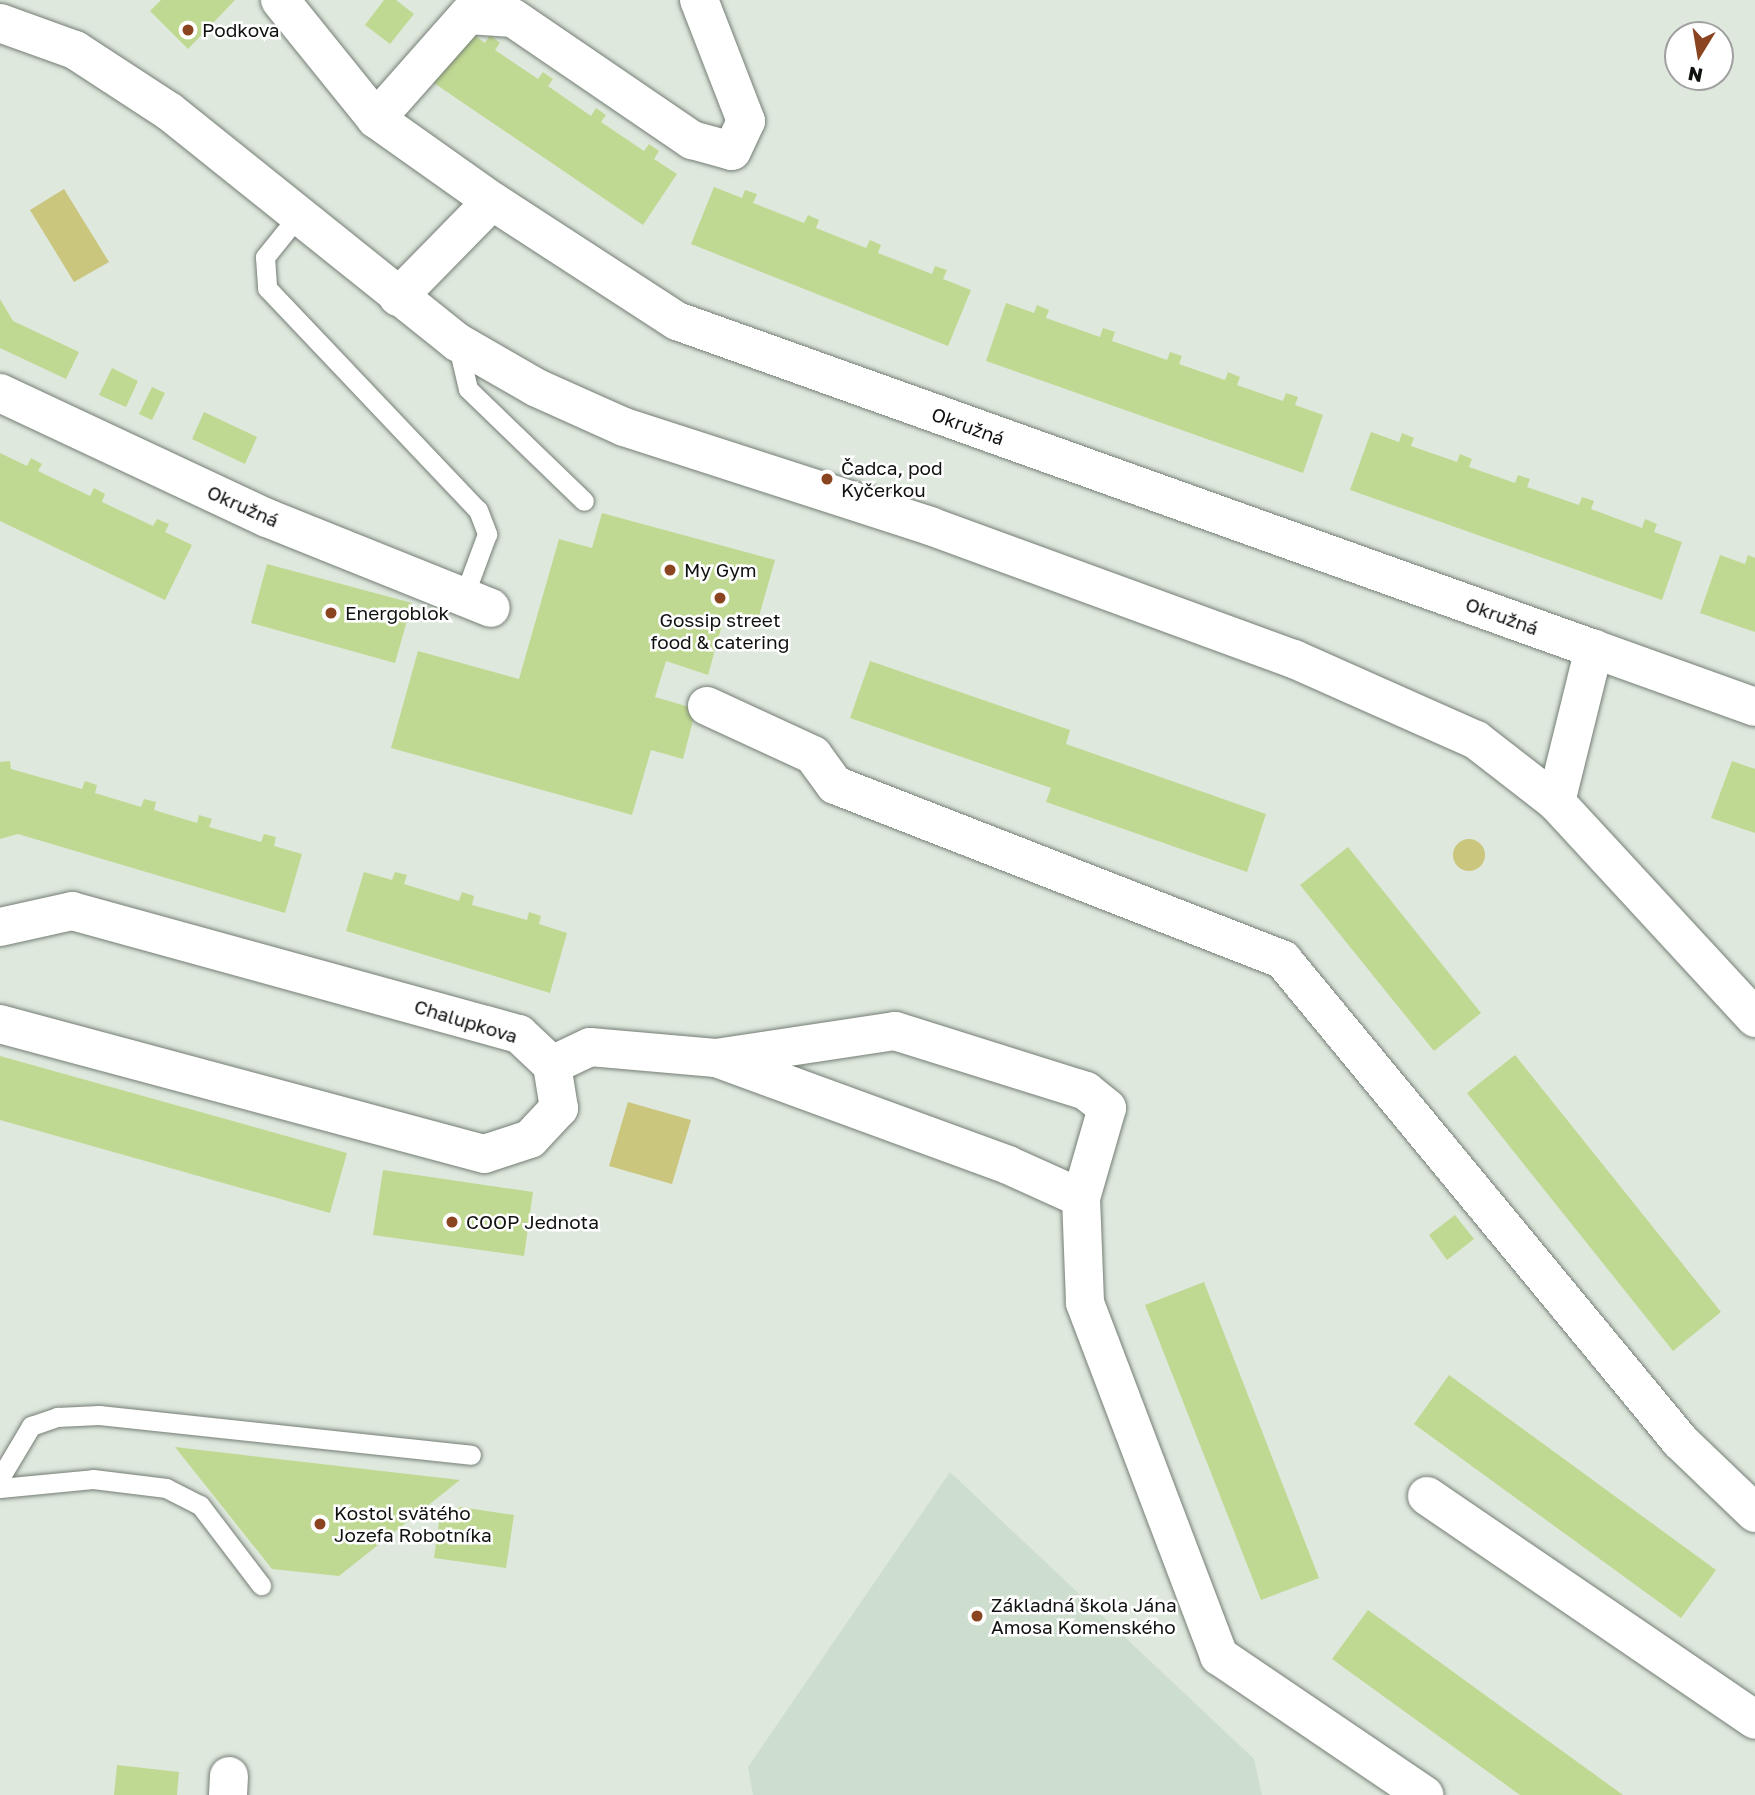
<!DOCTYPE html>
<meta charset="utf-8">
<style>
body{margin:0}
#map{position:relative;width:1755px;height:1795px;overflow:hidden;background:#dee8dd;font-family:"Golos Text",sans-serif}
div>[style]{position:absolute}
.built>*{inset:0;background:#cedece}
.green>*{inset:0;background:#cbc67e}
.round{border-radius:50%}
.building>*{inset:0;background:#c0d992}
.roads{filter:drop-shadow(0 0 2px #757e75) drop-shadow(0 0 2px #757e75)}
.service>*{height:19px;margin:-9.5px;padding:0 9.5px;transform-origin:9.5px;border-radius:9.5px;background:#fff}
.minor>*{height:38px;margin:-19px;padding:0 19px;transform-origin:19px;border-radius:19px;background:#fff}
.dots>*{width:19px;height:19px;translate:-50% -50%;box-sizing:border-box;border:4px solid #fff;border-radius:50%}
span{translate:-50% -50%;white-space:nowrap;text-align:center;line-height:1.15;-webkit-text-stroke:5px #fff;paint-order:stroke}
.poi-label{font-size:19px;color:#0f120f}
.left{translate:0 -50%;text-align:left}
.street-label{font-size:19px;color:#0f120f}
.north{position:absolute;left:1664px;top:21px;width:70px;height:70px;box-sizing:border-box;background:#fff;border:2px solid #9fa09f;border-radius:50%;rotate:191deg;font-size:19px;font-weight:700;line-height:28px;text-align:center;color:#0f120f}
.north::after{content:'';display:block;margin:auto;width:24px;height:32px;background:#8b4420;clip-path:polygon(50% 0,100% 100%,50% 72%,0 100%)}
</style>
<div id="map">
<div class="built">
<i style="clip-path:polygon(950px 1472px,1254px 1759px,1262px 1795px,753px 1795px,748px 1767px)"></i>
</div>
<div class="green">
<i style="clip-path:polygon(64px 189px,109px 262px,74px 282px,30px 210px)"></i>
<i class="round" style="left:1453px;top:839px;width:32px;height:32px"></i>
<i style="clip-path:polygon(628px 1102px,691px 1120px,672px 1184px,609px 1166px)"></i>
</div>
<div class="building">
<i style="clip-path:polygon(161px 0,235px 0,188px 49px,150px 11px)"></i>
<i style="clip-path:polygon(384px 0,396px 0,414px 14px,390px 44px,365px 25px)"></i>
<i style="clip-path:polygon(463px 27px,485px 43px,490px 35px,500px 43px,495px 50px,538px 79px,543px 72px,553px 79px,548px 86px,591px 116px,596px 108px,606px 115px,601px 122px,644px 151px,649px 144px,659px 151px,654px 159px,677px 174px,643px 225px,428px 79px)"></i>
<i style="clip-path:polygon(714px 187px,742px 198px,745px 190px,757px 194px,753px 203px,804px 223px,808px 215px,819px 220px,816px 228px,866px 248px,870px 240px,881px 245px,878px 253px,932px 274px,935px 266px,947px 270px,943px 279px,971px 290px,948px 346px,691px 244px)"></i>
<i style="clip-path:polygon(0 299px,13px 321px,79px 352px,66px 379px,0 348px)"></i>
<i style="clip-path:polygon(1006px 303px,1034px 313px,1037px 305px,1049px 310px,1046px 318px,1100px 337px,1103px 328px,1115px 332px,1112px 341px,1167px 360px,1170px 352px,1182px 356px,1179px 364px,1225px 380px,1228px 372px,1240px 377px,1237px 385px,1283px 401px,1286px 393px,1298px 397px,1295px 405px,1323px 415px,1303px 473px,986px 361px)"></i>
<i style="clip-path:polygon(112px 368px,138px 381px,126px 407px,99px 395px)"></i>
<i style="clip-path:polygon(152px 387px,165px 393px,152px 420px,139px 414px)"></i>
<i style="clip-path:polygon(204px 412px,257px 437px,245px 464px,192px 439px)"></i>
<i style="clip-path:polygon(1371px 432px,1399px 442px,1402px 433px,1414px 438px,1411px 446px,1457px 462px,1460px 454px,1472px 459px,1469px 467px,1515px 483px,1518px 475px,1530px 479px,1527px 487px,1579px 505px,1582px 497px,1594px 501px,1591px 509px,1642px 528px,1645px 519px,1657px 524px,1654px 532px,1682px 542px,1662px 600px,1350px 490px)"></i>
<i style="clip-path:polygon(0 453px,27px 466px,31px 458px,42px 464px,38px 471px,90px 496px,94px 488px,105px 494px,102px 502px,153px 526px,157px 519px,169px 524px,165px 532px,192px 545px,165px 600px,0 521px)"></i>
<i style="clip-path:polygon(602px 513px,775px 560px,756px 627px,724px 618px,708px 675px,666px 661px,655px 697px,696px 709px,683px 759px,651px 750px,632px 815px,391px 748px,418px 651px,519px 679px,559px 539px,592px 548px)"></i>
<i style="clip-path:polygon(1720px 555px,1745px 564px,1748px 555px,1755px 558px,1755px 632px,1700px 613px)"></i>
<i style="clip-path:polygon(267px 564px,412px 603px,395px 663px,251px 623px)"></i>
<i style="clip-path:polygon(870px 661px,1070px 730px,1066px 744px,1266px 814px,1247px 872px,1046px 802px,1051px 788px,850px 718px)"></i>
<i style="clip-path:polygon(10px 761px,11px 769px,82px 789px,85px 781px,97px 785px,95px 793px,141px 807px,144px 799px,156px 802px,154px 810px,197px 823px,199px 815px,212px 819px,209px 827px,261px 842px,264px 834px,276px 837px,274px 846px,302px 854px,285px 913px,18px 834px,0 839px,0 762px)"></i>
<i style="clip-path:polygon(1732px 761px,1755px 769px,1755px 833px,1711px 818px)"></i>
<i style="clip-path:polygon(1348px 847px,1481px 1013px,1434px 1051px,1300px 885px)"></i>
<i style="clip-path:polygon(364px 872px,392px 880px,395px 872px,407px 875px,404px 884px,459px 901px,462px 892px,474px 896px,472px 905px,527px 920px,529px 912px,541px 916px,539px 924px,567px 933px,550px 993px,346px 931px)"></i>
<i style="clip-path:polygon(1515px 1055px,1721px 1312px,1673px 1351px,1467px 1093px)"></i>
<i style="clip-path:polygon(0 1056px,347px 1153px,330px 1213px,0 1120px)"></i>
<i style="clip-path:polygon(383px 1170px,533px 1192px,524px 1256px,373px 1235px)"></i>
<i style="clip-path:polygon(1455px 1215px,1474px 1239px,1447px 1260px,1429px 1235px)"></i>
<i style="clip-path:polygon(1204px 1282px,1319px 1578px,1261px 1600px,1145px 1305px)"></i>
<i style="clip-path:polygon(1449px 1375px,1716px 1570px,1681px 1618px,1414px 1424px)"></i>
<i style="clip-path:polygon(175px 1447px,460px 1480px,339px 1576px,272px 1569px)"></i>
<i style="clip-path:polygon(460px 1507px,514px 1515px,506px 1568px,434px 1558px,439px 1522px)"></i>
<i style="clip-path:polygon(1368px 1610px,1623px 1795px,1520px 1795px,1332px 1659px)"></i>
<i style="clip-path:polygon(117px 1765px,179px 1772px,177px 1795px,114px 1795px)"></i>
</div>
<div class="roads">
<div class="service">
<i style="left:298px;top:216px;width:53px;rotate:128.8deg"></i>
<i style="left:265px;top:257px;width:31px;rotate:86deg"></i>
<i style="left:267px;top:288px;width:306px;rotate:46.5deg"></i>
<i style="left:478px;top:510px;width:26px;rotate:69deg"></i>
<i style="left:487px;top:534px;width:66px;rotate:110.4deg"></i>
<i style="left:457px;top:342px;width:48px;rotate:76.8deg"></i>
<i style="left:468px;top:389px;width:161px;rotate:44deg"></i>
<i style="left:0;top:1478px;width:61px;rotate:-59.2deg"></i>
<i style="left:31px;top:1426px;width:28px;rotate:-19deg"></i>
<i style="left:57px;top:1417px;width:42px;rotate:-2.7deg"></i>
<i style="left:99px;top:1415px;width:374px;rotate:6.1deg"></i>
<i style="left:0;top:1488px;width:93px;rotate:-5.5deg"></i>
<i style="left:93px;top:1479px;width:74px;rotate:7deg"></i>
<i style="left:166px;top:1488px;width:38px;rotate:27deg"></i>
<i style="left:200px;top:1505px;width:101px;rotate:52.7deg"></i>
</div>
<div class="minor">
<i style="left:280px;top:0;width:153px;rotate:51.1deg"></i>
<i style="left:376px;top:119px;width:142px;rotate:35.3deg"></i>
<i style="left:0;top:23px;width:80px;rotate:19.8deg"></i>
<i style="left:75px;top:50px;width:113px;rotate:33.1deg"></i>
<i style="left:170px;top:112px;width:368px;rotate:38.7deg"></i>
<i style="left:457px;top:342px;width:92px;rotate:29.9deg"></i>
<i style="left:537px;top:388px;width:95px;rotate:24.1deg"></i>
<i style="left:624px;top:427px;width:322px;rotate:17.9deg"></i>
<i style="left:930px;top:526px;width:388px;rotate:20.1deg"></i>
<i style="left:1294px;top:659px;width:199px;rotate:24deg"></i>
<i style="left:1476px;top:740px;width:101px;rotate:37.8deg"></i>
<i style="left:1556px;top:802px;width:294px;rotate:47.3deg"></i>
<i style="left:376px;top:119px;width:139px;rotate:-48.5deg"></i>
<i style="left:468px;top:15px;width:45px;rotate:3.8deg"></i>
<i style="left:513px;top:18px;width:217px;rotate:34.3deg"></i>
<i style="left:692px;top:140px;width:41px;rotate:15.4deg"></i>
<i style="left:732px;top:151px;width:33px;rotate:-65deg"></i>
<i style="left:746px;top:121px;width:130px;rotate:-111.2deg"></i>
<i style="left:398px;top:297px;width:134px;rotate:-45.6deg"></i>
<i style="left:492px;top:201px;width:221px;rotate:33deg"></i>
<i style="left:677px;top:321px;width:974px;rotate:19.68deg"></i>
<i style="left:0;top:393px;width:295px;rotate:25.1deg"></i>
<i style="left:267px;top:518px;width:241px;rotate:21.9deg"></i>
<i style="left:707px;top:706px;width:117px;rotate:24.8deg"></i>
<i style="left:813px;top:755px;width:37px;rotate:54deg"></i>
<i style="left:835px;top:785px;width:481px;rotate:21.3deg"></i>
<i style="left:1283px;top:960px;width:624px;rotate:50.46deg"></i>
<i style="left:1680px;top:1441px;width:104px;rotate:43.8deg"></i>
<i style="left:1556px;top:802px;width:158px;rotate:-76.1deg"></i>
<i style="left:1594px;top:649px;width:171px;rotate:19.8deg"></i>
<i style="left:0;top:927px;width:74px;rotate:-12.5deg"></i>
<i style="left:72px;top:911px;width:464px;rotate:15.4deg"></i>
<i style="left:519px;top:1034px;width:45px;rotate:43.2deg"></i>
<i style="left:552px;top:1065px;width:44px;rotate:80.8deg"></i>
<i style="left:559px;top:1108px;width:42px;rotate:133.1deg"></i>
<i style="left:530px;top:1139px;width:48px;rotate:161.9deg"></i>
<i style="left:484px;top:1154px;width:501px;rotate:-164.97deg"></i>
<i style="left:716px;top:1058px;width:181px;rotate:-8.6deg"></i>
<i style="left:895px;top:1031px;width:200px;rotate:17.4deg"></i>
<i style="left:1086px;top:1091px;width:27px;rotate:39deg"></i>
<i style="left:1107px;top:1108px;width:94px;rotate:106.1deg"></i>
<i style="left:1081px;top:1198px;width:105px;rotate:87.8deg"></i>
<i style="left:1085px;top:1303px;width:378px;rotate:69.2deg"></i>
<i style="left:1219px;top:1656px;width:248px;rotate:34.1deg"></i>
<i style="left:552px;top:1065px;width:42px;rotate:-25.3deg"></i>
<i style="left:590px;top:1047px;width:126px;rotate:5deg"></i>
<i style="left:716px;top:1058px;width:311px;rotate:20.1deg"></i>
<i style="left:1008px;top:1165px;width:80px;rotate:24.3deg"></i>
<i style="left:1427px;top:1496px;width:397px;rotate:34.3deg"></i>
<i style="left:228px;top:1795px;width:19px;rotate:-87deg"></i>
</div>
</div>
<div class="dots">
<i style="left:188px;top:30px;background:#8b4420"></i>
<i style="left:827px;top:479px;background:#8b4420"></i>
<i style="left:670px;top:570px;background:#8b4420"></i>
<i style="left:720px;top:598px;background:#8b4420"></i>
<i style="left:331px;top:613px;background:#8b4420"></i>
<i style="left:452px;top:1222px;background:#8b4420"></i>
<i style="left:320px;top:1524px;background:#8b4420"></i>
<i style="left:977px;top:1616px;background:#8b4420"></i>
</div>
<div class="poi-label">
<span class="left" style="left:202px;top:30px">Podkova</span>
<span class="left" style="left:841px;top:479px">Čadca, pod<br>Kyčerkou</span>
<span class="left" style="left:684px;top:570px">My Gym</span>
<span class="left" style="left:345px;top:613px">Energoblok</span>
<span style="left:720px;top:631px">Gossip street<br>food &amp; catering</span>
<span class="left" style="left:466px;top:1222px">COOP Jednota</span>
<span class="left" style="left:334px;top:1524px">Kostol svätého<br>Jozefa Robotníka</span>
<span class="left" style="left:991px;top:1616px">Základná škola Jána<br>Amosa Komenského</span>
</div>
<div class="street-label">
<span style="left:968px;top:426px;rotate:20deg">Okružná</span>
<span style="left:243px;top:506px;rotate:24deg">Okružná</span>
<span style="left:1502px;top:616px;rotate:20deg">Okružná</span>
<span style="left:466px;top:1021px;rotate:17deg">Chalupkova</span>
</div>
<div class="north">N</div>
</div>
